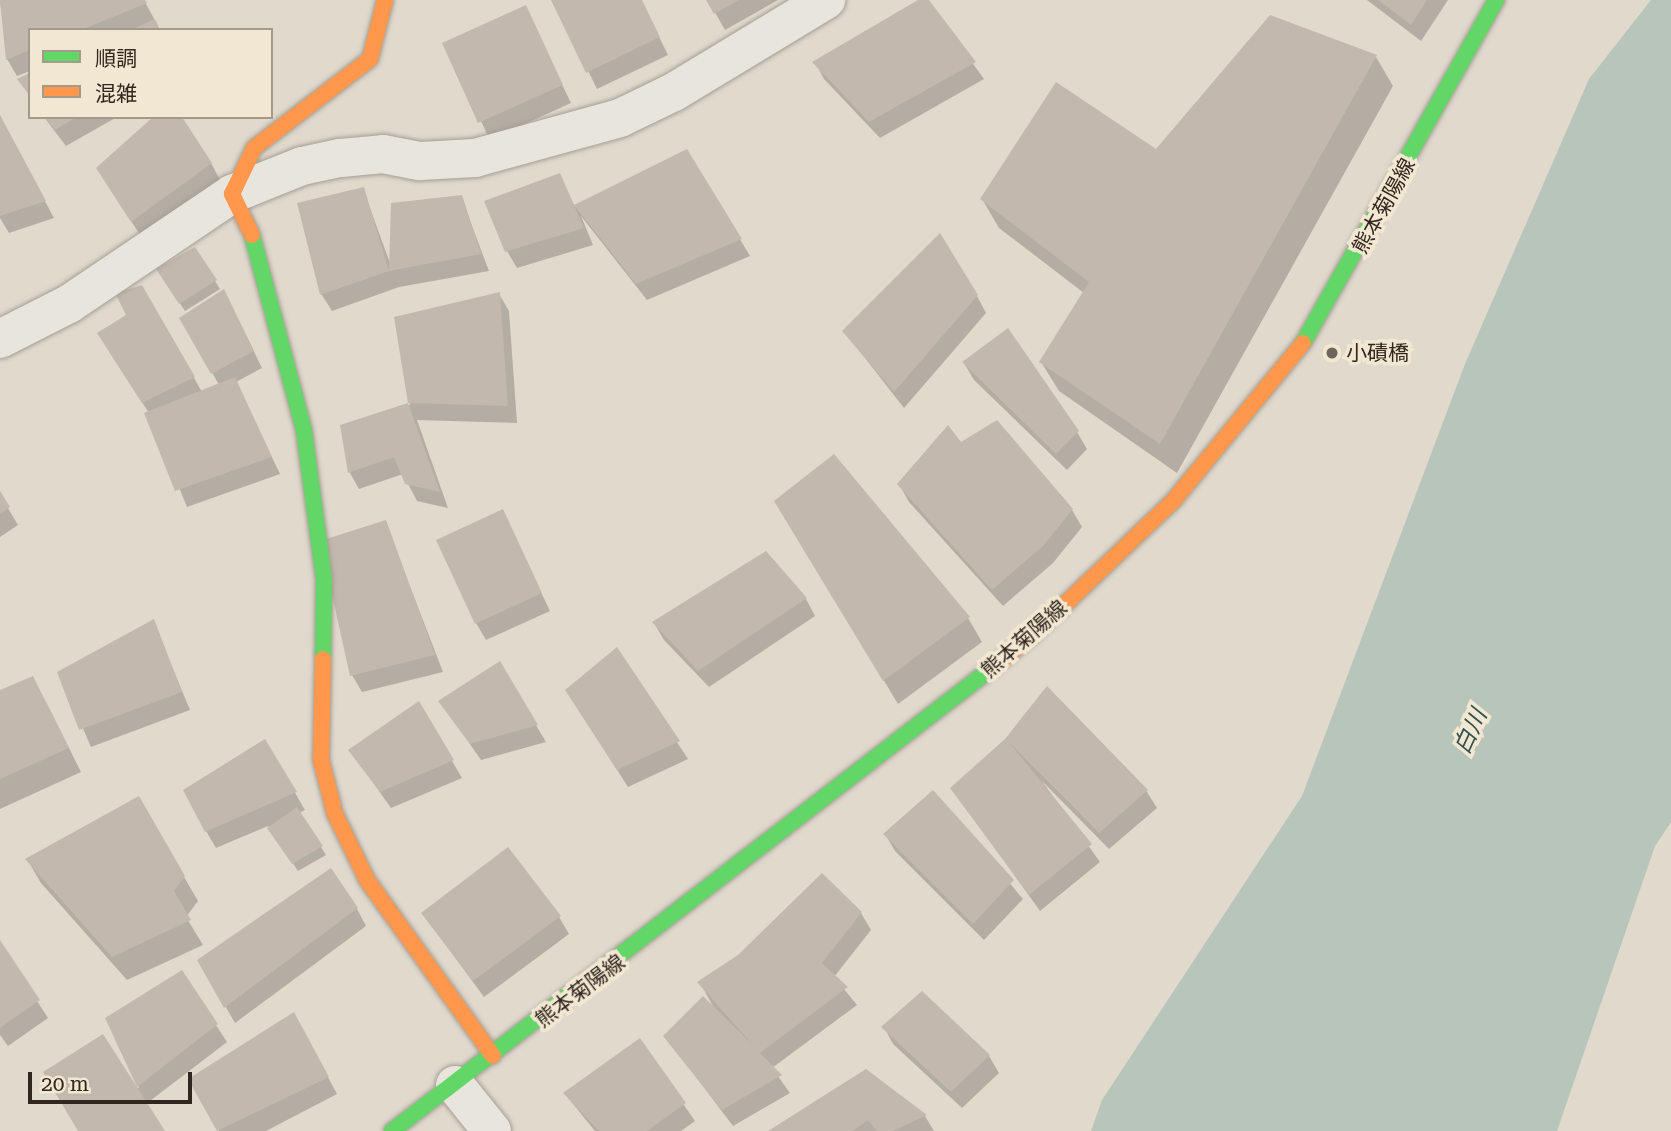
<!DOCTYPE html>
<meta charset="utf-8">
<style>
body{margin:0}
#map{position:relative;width:1671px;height:1131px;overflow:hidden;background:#e0d9cc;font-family:"Roboto Serif","Noto Sans JP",serif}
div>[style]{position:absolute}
.water>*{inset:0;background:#b7c5bb}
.shadow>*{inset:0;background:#0003}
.building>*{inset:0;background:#c3b8ad}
.roads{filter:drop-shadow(0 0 2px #a59e95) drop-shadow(0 0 2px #a59e95)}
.street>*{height:38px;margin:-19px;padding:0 19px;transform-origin:19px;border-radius:19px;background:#e8e5dd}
.fast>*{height:16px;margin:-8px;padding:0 8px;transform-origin:8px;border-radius:8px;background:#63d668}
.slow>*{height:16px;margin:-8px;padding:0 8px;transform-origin:8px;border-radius:8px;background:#ff974d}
.dots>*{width:19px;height:19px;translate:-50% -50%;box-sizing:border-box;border:4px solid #f1e7d2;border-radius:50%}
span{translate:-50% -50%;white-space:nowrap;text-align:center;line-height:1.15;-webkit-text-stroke:7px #f1e7d2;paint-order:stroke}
.street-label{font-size:21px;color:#32271f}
.poi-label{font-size:21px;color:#32271f}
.left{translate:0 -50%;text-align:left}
.water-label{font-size:23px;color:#30504d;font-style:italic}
.legend{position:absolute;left:28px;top:28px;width:245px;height:91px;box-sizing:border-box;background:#f1e7d2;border:2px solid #a59a8a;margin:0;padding:9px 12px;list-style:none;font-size:21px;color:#32271f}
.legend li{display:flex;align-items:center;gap:14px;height:35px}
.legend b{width:35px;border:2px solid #a59a8a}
.scale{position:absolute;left:28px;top:1072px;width:164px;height:32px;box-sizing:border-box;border:4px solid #32271f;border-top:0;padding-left:9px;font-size:21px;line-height:24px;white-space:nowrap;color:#32271f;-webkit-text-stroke:5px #f1e7d2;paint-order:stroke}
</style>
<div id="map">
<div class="water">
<i style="clip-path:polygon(1651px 0,1671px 0,1671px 822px,1655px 846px,1557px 1131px,1091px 1131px,1102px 1100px,1302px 796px,1465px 364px,1589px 79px)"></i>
</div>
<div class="shadow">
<i style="clip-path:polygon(0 0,144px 0,160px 30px,30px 30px,30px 71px,17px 76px,7px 59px)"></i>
<i style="clip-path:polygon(553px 0,641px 0,668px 55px,597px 89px)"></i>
<i style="clip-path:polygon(708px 0,778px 0,725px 30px)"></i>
<i style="clip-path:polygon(921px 0,927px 0,984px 79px,880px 138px,824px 79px,815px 62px)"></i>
<i style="clip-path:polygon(1367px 0,1448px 0,1421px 41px)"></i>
<i style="clip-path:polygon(525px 8px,571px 103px,490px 140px,444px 44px)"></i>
<i style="clip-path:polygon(1376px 57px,1393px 86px,1177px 473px,1059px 391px,1041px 362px,1084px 293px,999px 228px,982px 199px,1156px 151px)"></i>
<i style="clip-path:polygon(44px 117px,117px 117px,66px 146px)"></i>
<i style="clip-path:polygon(0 118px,54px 218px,9px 233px,0 218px)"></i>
<i style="clip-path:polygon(687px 151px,750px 256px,647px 300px,581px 216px,593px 245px,517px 268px,507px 251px,559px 176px,575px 207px)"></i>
<i style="clip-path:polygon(211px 163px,220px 180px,142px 238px,108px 185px)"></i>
<i style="clip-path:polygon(363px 189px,390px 263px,461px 197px,489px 271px,399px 287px,332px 311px,322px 295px,299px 205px)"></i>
<i style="clip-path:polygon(163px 278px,215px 281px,220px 289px,185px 311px)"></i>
<i style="clip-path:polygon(142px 287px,202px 392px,219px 385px,182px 318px,224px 291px,262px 368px,236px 382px,280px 474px,187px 507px,149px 413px,109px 351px)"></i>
<i style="clip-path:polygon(499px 294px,509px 311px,517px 423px,417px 420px,448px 508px,417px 501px,403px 474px,359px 489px,350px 473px,342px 426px,410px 405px,396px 318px)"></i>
<i style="clip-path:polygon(977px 296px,986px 313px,904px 408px,844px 331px)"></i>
<i style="clip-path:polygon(964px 363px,1077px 432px,1087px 449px,1067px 470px,974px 380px)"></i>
<i style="clip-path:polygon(961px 444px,1072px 510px,1082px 527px,1053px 563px,1003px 606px,909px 502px,899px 484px)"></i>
<i style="clip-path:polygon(0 495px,18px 525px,0 537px)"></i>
<i style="clip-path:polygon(502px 511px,550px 611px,486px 640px,476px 623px)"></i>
<i style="clip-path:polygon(385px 522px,443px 672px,362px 692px,352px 675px)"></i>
<i style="clip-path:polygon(790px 525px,968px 618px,982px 642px,898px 704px)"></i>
<i style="clip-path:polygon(806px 599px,815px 616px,709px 687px,664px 640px,654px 623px)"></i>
<i style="clip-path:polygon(153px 621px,190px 710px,91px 747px,59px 673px)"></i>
<i style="clip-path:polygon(616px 649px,688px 759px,628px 787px,577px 707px)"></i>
<i style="clip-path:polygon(499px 663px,546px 742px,481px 760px,440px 701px)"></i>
<i style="clip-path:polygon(1047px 689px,1147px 792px,1157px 808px,1109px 849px,1042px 781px,1100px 862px,1040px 911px,952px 788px,1006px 740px)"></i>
<i style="clip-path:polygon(0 692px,46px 702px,81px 772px,0 809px)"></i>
<i style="clip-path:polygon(418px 703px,462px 778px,391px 808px,350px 750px)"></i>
<i style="clip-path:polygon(265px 741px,305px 810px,299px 813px,326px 855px,298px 871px,268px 826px,216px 848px,206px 831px)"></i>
<i style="clip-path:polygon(933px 792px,1023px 899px,984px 940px,895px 851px,885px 834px)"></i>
<i style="clip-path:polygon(138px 798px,198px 901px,186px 917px,203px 945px,127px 980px,41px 883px,27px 859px)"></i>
<i style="clip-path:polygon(357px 909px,366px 926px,235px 1023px,199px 960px)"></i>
<i style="clip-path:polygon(861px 913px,871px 930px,834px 977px,857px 1005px,772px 1068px,790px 1093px,733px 1126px,665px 1036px,713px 1006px,700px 983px)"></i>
<i style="clip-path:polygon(423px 914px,559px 917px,569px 934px,484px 997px)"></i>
<i style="clip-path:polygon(0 943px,48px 1018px,8px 1046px,0 1035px)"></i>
<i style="clip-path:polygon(181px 972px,227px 1042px,146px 1104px,163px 1131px,80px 1131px,139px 1087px,107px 1018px)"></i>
<i style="clip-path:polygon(922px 994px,989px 1056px,999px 1073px,962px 1108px,893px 1044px,884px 1027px)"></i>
<i style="clip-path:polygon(303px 1031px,337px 1094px,266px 1131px,219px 1131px,191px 1079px)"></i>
<i style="clip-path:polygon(639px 1040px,695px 1121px,681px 1131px,595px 1131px,565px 1094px)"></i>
<i style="clip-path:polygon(866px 1071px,925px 1116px,934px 1131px,774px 1131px)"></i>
</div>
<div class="building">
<i style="clip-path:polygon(0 0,145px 0,147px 3px,81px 30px,30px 30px,30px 50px,6px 60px)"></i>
<i style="clip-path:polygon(551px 0,642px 0,660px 37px,586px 73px)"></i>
<i style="clip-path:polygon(706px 0,739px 0,714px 14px)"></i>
<i style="clip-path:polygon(918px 0,929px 0,976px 62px,869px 122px,812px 62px)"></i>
<i style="clip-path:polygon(1378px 0,1427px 0,1411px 25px)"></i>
<i style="clip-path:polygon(526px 5px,563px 85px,478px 123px,442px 43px)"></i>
<i style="clip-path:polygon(1270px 15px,1377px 55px,1160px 444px,1039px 362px,1089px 282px,980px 199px,1056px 82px,1156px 149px)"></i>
<i style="clip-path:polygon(155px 19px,160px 30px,130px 30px)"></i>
<i style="clip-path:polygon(30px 73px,30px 96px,17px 79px)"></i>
<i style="clip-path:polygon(0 115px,46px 201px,0 216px)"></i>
<i style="clip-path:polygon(45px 117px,77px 117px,55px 130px)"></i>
<i style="clip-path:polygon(153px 117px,182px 117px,212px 163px,131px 222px,96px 168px)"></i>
<i style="clip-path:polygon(687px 149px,742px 239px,636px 284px,574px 205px)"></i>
<i style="clip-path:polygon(560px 173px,584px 228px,505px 252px,484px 201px)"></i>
<i style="clip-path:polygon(364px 187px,389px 271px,391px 203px,462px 195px,481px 254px,389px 271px,320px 295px,297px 203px)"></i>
<i style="clip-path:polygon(940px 233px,978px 295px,894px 392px,842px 331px)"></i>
<i style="clip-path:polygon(195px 247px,217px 280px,179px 304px,156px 269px)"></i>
<i style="clip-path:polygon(142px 285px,195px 377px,142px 403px,97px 333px,126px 315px,115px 293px)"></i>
<i style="clip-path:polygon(224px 289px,254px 351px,211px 374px,179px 318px)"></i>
<i style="clip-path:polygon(500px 292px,508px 406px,408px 403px,394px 317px)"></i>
<i style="clip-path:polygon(1008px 328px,1079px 431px,1056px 454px,962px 362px)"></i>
<i style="clip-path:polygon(235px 377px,272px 457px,175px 491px,144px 413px)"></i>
<i style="clip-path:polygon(408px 403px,440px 492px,405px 484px,394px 457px,348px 473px,340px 425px)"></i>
<i style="clip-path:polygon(997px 420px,1073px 509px,1043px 546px,992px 590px,897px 484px,948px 425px,961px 442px)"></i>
<i style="clip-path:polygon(834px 454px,970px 617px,883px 681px,774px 501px)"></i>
<i style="clip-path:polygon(0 491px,10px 507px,0 514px)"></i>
<i style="clip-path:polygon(503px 509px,542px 593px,475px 624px,436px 540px)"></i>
<i style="clip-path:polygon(386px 520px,435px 655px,350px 676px,320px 541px)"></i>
<i style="clip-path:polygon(766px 551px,807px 598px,698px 671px,652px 622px)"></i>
<i style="clip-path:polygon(154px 619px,182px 692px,79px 730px,57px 672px)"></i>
<i style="clip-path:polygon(617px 647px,680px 741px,617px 770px,565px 690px)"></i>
<i style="clip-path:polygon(500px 661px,538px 725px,470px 744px,438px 701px)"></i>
<i style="clip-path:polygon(33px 676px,69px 748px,0 779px,0 690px)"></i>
<i style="clip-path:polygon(1047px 686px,1148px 790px,1099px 833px,1008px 741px,1092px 844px,1029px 895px,950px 788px,1005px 739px)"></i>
<i style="clip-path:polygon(419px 701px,454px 760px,380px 792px,348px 750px)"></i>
<i style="clip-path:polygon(265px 739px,297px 792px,205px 832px,183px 790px)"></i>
<i style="clip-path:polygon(933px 790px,1014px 880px,973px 924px,883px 834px)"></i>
<i style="clip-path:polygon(139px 796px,185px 876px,174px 891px,191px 920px,112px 957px,25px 859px)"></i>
<i style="clip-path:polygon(297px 807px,323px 846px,292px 864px,267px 828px)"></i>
<i style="clip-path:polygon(508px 847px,561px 916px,473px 981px,421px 913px)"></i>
<i style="clip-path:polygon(331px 868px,358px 908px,224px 1008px,197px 960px)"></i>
<i style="clip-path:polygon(822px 873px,862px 912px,822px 963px,848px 987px,760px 1053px,782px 1075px,722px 1110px,663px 1036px,703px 996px,753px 1045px,697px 982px,738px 955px)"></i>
<i style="clip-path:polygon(0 940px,40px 1000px,0 1028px)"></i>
<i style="clip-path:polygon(182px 970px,218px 1024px,137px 1087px,165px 1131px,78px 1131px,43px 1072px,103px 1034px,137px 1087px,105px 1018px)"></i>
<i style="clip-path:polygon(922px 991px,990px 1055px,951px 1092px,881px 1027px)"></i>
<i style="clip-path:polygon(294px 1012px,329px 1077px,217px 1131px,188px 1079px)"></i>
<i style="clip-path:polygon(640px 1038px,686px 1103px,647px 1131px,599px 1131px,563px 1093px)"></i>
<i style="clip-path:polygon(866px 1069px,927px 1115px,893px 1131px,877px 1131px,868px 1120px,853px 1131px,768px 1131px)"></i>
</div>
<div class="roads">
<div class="street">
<i style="left:0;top:339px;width:77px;rotate:-26.9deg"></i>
<i style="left:69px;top:304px;width:197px;rotate:-34deg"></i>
<i style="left:232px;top:194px;width:75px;rotate:-21.8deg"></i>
<i style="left:302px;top:166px;width:40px;rotate:-12deg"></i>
<i style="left:341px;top:158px;width:42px;rotate:-5.4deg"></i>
<i style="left:383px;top:154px;width:38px;rotate:11deg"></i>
<i style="left:420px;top:161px;width:55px;rotate:-3.1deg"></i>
<i style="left:475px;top:158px;width:150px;rotate:-15.4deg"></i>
<i style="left:620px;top:118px;width:60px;rotate:-25.7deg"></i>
<i style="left:674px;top:92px;width:178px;rotate:-31.2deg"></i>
<i style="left:455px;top:1085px;width:59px;rotate:51.2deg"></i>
</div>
<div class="fast">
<i style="left:252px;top:235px;width:203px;rotate:75.1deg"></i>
<i style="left:304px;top:431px;width:149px;rotate:82.3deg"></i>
<i style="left:324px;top:579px;width:80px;rotate:90.7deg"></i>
<i style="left:1303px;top:343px;width:394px;rotate:-60.6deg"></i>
<i style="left:392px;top:1131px;width:758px;rotate:-37.66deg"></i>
</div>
<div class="slow">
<i style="left:252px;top:235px;width:46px;rotate:-116deg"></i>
<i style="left:232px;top:194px;width:51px;rotate:-64.4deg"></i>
<i style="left:254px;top:148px;width:146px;rotate:-37.5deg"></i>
<i style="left:370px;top:59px;width:61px;rotate:-75.7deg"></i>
<i style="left:323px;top:659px;width:101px;rotate:91.1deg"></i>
<i style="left:321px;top:760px;width:56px;rotate:75.5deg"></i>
<i style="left:335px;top:814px;width:73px;rotate:64.1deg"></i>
<i style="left:367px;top:880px;width:216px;rotate:54.4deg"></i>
<i style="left:992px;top:668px;width:57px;rotate:-39.3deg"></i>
<i style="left:1036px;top:632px;width:191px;rotate:-43.7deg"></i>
<i style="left:1174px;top:500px;width:203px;rotate:-50.6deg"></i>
</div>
</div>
<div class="dots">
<i style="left:1332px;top:353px;background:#6f655c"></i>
</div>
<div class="street-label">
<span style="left:1384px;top:206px;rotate:-61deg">熊本菊陽線</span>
<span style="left:1024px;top:639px;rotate:-41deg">熊本菊陽線</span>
<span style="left:580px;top:991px;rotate:-37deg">熊本菊陽線</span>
</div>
<div class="poi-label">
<span class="left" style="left:1346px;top:353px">小磧橋</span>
</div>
<div class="water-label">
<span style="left:1471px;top:732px;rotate:-65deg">白川</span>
</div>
<ul class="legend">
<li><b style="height:9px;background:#63d668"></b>順調</li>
<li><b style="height:9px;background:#ff974d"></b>混雑</li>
</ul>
<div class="scale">20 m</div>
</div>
